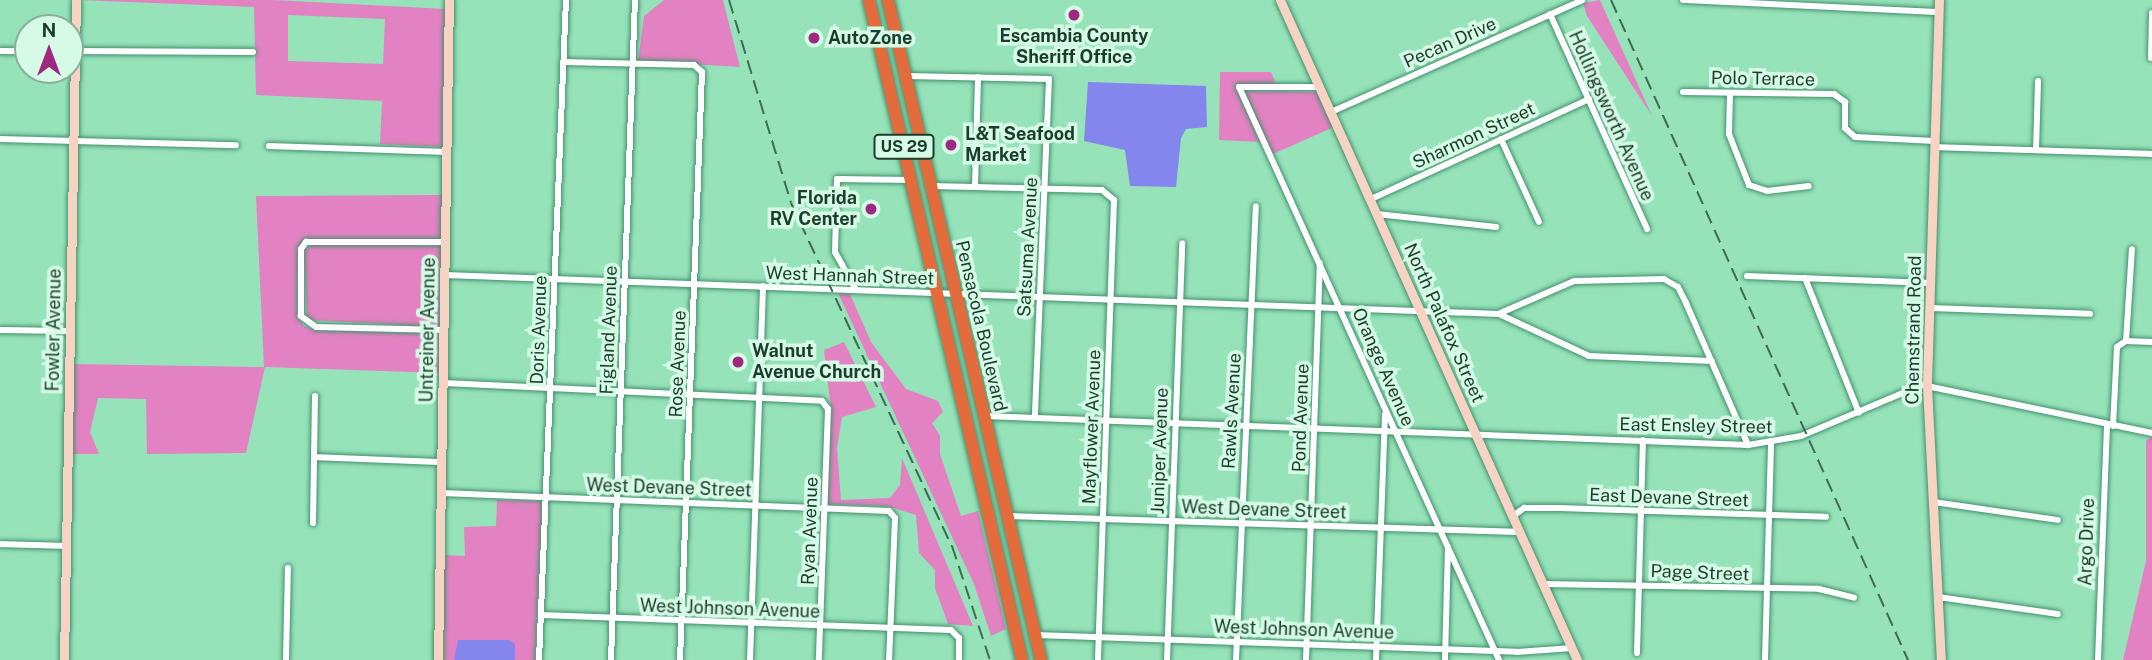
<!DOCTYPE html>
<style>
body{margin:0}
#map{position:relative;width:2152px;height:660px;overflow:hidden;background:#96e3ba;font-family:"Public Sans",sans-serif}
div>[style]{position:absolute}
.green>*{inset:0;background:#e282c2}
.water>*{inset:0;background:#8485ed}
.roads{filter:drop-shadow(0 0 2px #45916d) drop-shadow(0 0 2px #45916d)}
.street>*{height:6px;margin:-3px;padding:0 3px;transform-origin:3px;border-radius:3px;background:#fff}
.secondary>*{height:9px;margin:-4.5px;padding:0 4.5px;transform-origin:4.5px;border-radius:4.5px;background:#f7d3c4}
.highway>*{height:12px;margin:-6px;padding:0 6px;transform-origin:6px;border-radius:6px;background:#e36b3c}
.rail>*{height:2px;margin-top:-1px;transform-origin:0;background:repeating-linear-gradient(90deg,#3f6b54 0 14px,transparent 0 21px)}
.dots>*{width:19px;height:19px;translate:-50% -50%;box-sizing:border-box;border:4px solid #d5fae5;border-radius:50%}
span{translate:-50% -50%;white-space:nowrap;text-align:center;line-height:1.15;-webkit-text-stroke:7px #d5fae5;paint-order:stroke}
.shield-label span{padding:2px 5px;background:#d5fae5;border:2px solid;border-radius:5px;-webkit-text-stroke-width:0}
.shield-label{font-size:16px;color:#1c3c2c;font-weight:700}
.poi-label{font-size:18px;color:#1c3c2c;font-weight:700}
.left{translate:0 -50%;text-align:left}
.right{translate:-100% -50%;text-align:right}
.street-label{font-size:18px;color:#1c3c2c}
.north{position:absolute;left:14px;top:14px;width:70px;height:70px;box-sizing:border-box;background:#d5fae5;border:2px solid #8bae9b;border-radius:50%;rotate:0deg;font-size:19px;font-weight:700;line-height:28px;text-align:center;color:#1c3c2c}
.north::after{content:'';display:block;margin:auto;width:24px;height:32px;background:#9f2880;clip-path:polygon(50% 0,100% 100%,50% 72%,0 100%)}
</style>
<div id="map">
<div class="green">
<i style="clip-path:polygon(evenodd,79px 0,273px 0,446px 9px,444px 147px,380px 144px,382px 101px,256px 95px,254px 7px,79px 0,288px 15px,385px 19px,383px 64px,288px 61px,288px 15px)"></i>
<i style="clip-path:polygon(664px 0,723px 0,740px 67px,638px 61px,644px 16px)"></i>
<i style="clip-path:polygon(1600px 0,1652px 116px,1587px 16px,1583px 3px)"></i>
<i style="clip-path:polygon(1220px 72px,1271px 72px,1277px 86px,1235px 84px,1260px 142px,1219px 140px)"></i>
<i style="clip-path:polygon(1242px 91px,1318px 92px,1334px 127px,1273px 154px)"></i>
<i style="clip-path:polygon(443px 195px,442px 239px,304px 240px,298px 249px,297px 316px,304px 326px,316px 330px,441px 334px,441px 373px,265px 367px,246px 453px,147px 454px,146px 399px,98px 398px,90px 432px,99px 454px,71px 454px,72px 364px,264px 367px,256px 196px)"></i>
<i style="clip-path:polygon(315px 243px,442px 246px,441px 327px,307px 320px,304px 250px)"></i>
<i style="clip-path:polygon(838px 293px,850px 294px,871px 342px,906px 389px,938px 401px,943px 412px,932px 423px,940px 436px,940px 454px,961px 516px,978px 511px,1006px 629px,991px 636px,974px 584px)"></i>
<i style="clip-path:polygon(844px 342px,876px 407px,842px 417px,837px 448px,841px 500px,890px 498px,900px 485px,902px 458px,973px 626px,948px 624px,935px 588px,935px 570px,919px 553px,916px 515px,887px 506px,828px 504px,831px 409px,824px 350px)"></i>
<i style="clip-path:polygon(2152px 436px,2152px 660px,2123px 660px,2146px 561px,2146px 441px)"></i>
<i style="clip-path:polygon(497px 500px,543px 501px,535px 660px,444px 660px,444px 555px,465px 556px,464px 527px,496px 526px)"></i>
</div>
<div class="water">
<i style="clip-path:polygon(1088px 82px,1206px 86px,1207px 127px,1186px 129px,1181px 138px,1176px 187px,1130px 186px,1125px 150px,1084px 141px)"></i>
<i style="clip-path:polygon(458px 640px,509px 640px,515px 644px,515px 660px,454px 660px)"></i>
</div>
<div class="roads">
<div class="street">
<i style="left:1683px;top:0;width:256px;rotate:2.7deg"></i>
<i style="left:1550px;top:14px;width:236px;rotate:65.7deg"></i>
<i style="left:0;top:51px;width:28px"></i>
<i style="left:70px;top:51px;width:183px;rotate:0.3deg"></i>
<i style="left:2151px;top:58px;width:45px;rotate:-88.7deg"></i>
<i style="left:563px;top:62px;width:131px;rotate:1.3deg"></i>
<i style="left:694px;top:65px;width:11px;rotate:41deg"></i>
<i style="left:702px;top:72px;width:588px;rotate:92.14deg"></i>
<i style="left:906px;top:76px;width:143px;rotate:1.2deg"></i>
<i style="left:1049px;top:79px;width:337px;rotate:92.4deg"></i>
<i style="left:1320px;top:87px;width:81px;rotate:180deg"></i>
<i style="left:1239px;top:87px;width:629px;rotate:65.59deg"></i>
<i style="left:1683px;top:92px;width:151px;rotate:0.8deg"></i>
<i style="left:1834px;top:94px;width:14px;rotate:36deg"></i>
<i style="left:1845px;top:102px;width:26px;rotate:90deg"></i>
<i style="left:1845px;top:128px;width:13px;rotate:42deg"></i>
<i style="left:1855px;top:137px;width:80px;rotate:2.9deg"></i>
<i style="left:1730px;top:93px;width:41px;rotate:91.4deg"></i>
<i style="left:1729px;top:134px;width:55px;rotate:68.6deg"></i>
<i style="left:1749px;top:185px;width:19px;rotate:18deg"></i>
<i style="left:1767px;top:191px;width:42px;rotate:-6.8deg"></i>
<i style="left:1331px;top:112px;width:275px;rotate:-24deg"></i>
<i style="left:0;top:139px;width:236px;rotate:1.5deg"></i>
<i style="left:1501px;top:139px;width:91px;rotate:65.4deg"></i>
<i style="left:269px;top:146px;width:178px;rotate:1.9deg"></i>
<i style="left:1935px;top:147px;width:217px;rotate:1.8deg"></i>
<i style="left:2036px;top:150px;width:69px;rotate:-88.3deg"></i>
<i style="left:931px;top:186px;width:171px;rotate:1.3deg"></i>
<i style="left:1102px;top:190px;width:16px;rotate:40deg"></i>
<i style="left:1114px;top:200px;width:460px;rotate:92deg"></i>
<i style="left:975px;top:186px;width:109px;rotate:-88.4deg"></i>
<i style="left:1371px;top:199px;width:240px;rotate:-24.6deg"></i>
<i style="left:1377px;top:214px;width:120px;rotate:6.2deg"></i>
<i style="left:445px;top:275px;width:1054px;rotate:2.12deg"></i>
<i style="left:1498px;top:314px;width:83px;rotate:-23.5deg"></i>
<i style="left:1574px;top:281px;width:90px;rotate:-1.3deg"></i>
<i style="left:1664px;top:279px;width:16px;rotate:30deg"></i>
<i style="left:1678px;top:287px;width:18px;rotate:63deg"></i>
<i style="left:1686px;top:303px;width:155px;rotate:66.4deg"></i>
<i style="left:1747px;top:276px;width:184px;rotate:2.2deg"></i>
<i style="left:1805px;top:278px;width:145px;rotate:68.2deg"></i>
<i style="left:856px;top:290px;width:43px;rotate:-118.9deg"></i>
<i style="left:835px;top:252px;width:73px;rotate:-88.4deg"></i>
<i style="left:837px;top:179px;width:74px;rotate:0.8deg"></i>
<i style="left:1930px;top:308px;width:160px;rotate:2.1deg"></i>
<i style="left:1499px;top:314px;width:99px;rotate:25deg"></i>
<i style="left:1589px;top:356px;width:123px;rotate:2.3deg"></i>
<i style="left:0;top:330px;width:69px;rotate:0.8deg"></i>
<i style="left:444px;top:330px;width:128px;rotate:-178.7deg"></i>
<i style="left:316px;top:327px;width:19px;rotate:-144deg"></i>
<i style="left:301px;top:316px;width:67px;rotate:-90deg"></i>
<i style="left:301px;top:249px;width:9px;rotate:-54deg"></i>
<i style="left:306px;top:242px;width:139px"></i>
<i style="left:2126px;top:341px;width:92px;rotate:-86.3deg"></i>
<i style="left:2126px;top:341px;width:26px;rotate:2deg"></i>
<i style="left:444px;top:383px;width:378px;rotate:2.7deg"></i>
<i style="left:822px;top:401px;width:10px;rotate:53deg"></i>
<i style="left:828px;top:409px;width:251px;rotate:92.1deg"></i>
<i style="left:984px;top:416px;width:765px;rotate:2.17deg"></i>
<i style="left:1748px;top:445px;width:54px;rotate:-9.6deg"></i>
<i style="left:1801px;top:436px;width:131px;rotate:-22.9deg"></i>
<i style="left:1922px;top:385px;width:235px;rotate:11.8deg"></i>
<i style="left:2113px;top:426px;width:79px;rotate:-87.1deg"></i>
<i style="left:2117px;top:347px;width:11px;rotate:-34deg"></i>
<i style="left:315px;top:457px;width:127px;rotate:2.3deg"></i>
<i style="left:442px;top:493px;width:447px;rotate:2.3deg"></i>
<i style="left:889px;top:511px;width:9px;rotate:49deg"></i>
<i style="left:895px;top:518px;width:142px;rotate:92.4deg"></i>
<i style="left:1933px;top:502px;width:126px;rotate:8.2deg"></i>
<i style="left:1008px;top:516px;width:512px;rotate:1.79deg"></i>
<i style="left:1513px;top:516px;width:14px;rotate:-36deg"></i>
<i style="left:1524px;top:508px;width:35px"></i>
<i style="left:1559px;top:508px;width:267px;rotate:1.9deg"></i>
<i style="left:313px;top:523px;width:127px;rotate:-89.1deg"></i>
<i style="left:0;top:544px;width:66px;rotate:1.7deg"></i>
<i style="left:1543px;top:584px;width:276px;rotate:1deg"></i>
<i style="left:1819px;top:589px;width:36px;rotate:14deg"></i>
<i style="left:1938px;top:597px;width:121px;rotate:8.1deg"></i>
<i style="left:541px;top:615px;width:410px;rotate:2.1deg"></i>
<i style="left:951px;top:630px;width:11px;rotate:45deg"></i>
<i style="left:959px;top:638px;width:22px;rotate:90deg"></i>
<i style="left:1036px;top:635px;width:481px;rotate:2deg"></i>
<i style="left:1517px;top:652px;width:55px;rotate:-4.2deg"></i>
<i style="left:1637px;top:653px;width:213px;rotate:-88.4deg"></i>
<i style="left:286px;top:660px;width:92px;rotate:-88.8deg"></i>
<i style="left:539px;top:660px;width:661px;rotate:-87.66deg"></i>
<i style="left:611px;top:660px;width:660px;rotate:-87.92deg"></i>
<i style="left:750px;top:660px;width:374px;rotate:-88deg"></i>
<i style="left:1167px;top:660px;width:417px;rotate:-87.9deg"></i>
<i style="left:1236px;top:660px;width:454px;rotate:-87.5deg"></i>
<i style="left:1306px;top:660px;width:397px;rotate:-88deg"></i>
<i style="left:1376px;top:660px;width:246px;rotate:-87.9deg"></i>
<i style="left:1445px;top:660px;width:113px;rotate:-88.5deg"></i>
<i style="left:1765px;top:660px;width:217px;rotate:-88.4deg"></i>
<i style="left:2098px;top:660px;width:235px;rotate:-87.8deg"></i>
</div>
<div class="secondary">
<i style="left:1280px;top:0;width:724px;rotate:65.77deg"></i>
<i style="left:1939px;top:0;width:386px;rotate:91.8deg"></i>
<i style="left:1927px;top:386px;width:274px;rotate:87.1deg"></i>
<i style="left:64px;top:660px;width:660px;rotate:-88.96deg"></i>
<i style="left:438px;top:660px;width:660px;rotate:-89.05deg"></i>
</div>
<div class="highway">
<i style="left:869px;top:0;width:678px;rotate:76.95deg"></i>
<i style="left:888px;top:0;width:678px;rotate:76.95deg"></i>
</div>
</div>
<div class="rail">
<i style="left:729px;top:0;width:212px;rotate:73deg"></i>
<i style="left:791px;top:203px;width:379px;rotate:64.9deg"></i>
<i style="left:952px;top:546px;width:120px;rotate:71.6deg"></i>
<i style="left:1611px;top:0;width:724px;rotate:65.77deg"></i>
</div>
<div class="dots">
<i style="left:1074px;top:15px;background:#9f2880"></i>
<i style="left:814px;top:38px;background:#9f2880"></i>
<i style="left:951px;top:145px;background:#9f2880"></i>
<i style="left:871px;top:209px;background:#9f2880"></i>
<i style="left:738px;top:362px;background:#9f2880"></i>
</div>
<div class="shield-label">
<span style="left:904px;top:147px">US 29</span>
</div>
<div class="poi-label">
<span style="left:1074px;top:47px">Escambia County<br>Sheriff Office</span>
<span class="left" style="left:828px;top:38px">AutoZone</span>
<span class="left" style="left:965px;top:145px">L&amp;T Seafood<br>Market</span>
<span class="right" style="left:857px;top:209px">Florida<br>RV Center</span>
<span class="left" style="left:752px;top:362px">Walnut<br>Avenue Church</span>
</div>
<div class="street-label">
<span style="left:1450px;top:43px;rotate:-24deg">Pecan Drive</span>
<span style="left:1763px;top:79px;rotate:1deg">Polo Terrace</span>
<span style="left:1611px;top:116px;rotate:66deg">Hollingsworth Avenue</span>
<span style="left:1474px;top:136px;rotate:-25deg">Sharmon Street</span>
<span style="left:1028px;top:247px;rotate:-87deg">Satsuma Avenue</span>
<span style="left:850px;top:276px;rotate:2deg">West Hannah Street</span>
<span style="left:1444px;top:323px;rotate:66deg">North Palafox Street</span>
<span style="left:981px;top:326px;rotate:77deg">Pensacola Boulevard</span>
<span style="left:54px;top:330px;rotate:-89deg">Fowler Avenue</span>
<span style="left:428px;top:330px;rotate:-89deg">Untreiner Avenue</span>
<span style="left:539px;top:330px;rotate:-88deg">Doris Avenue</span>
<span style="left:609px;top:330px;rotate:-88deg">Figland Avenue</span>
<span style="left:1914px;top:330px;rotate:-89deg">Chemstrand Road</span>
<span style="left:678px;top:364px;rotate:-88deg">Rose Avenue</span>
<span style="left:1383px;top:367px;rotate:66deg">Orange Avenue</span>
<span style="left:1232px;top:411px;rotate:-87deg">Rawls Avenue</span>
<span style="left:1301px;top:418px;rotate:-88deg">Pond Avenue</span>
<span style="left:1696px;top:426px;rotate:1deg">East Ensley Street</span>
<span style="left:1092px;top:427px;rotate:-88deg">Mayflower Avenue</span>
<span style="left:1160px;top:451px;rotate:-88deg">Juniper Avenue</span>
<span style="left:669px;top:488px;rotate:2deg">West Devane Street</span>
<span style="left:1669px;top:498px;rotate:2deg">East Devane Street</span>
<span style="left:1264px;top:510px;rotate:2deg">West Devane Street</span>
<span style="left:810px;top:531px;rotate:-88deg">Ryan Avenue</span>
<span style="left:2087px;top:542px;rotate:-88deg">Argo Drive</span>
<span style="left:1700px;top:573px;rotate:2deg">Page Street</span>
<span style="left:730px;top:609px;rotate:2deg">West Johnson Avenue</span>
<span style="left:1304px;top:630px;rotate:2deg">West Johnson Avenue</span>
</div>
<div class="north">N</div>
</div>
